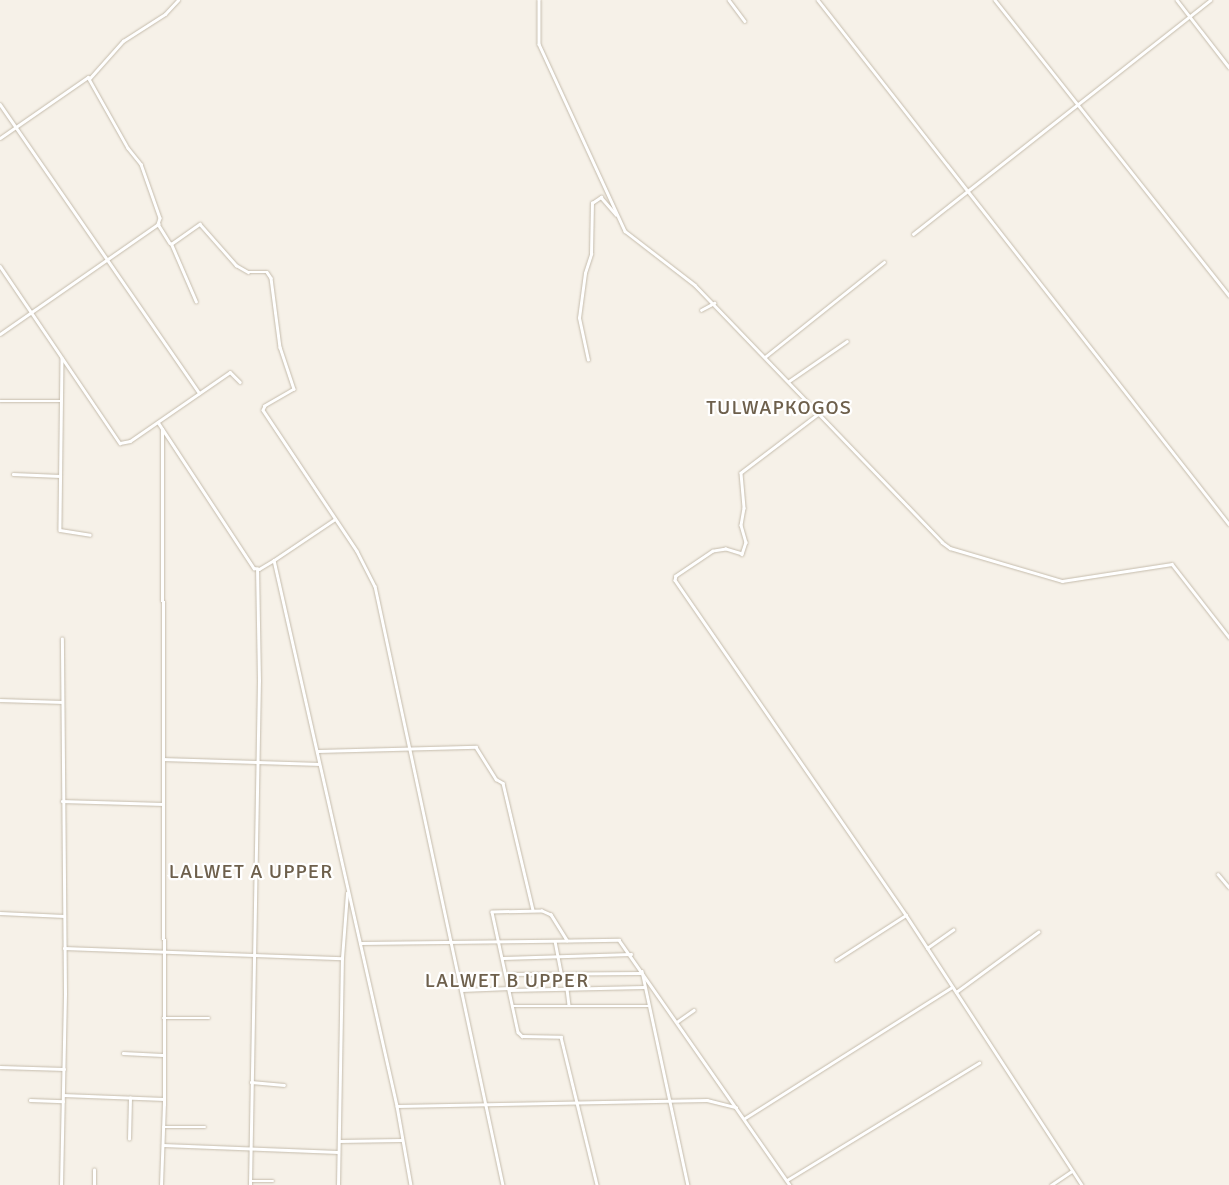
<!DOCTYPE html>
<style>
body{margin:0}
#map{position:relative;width:1229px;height:1185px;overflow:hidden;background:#f6f1e8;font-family:Signika,sans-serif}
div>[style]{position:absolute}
.roads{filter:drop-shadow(0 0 1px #c5bcac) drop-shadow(0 0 1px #c5bcac)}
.minor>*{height:2.5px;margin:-1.25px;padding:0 1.25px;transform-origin:1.25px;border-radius:1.25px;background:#fff}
span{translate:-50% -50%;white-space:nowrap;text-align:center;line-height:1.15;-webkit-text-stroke:4.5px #fff;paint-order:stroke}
.quarter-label{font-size:20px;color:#6e604c;letter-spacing:1px}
</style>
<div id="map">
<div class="roads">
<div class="minor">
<i style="left:539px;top:0;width:44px;rotate:90deg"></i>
<i style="left:539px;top:44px;width:206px;rotate:65.3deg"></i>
<i style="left:625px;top:231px;width:88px;rotate:37.6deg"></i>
<i style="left:695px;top:285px;width:356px;rotate:46.1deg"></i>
<i style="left:942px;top:542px;width:10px;rotate:37deg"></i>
<i style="left:950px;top:548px;width:117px;rotate:16.4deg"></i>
<i style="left:1062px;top:581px;width:111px;rotate:-8.8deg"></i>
<i style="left:1172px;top:564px;width:93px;rotate:52deg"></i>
<i style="left:729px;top:0;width:26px;rotate:53deg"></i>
<i style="left:818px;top:0;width:666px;rotate:51.89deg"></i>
<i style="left:995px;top:0;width:377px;rotate:51.6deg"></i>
<i style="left:1177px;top:0;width:85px;rotate:52.2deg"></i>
<i style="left:89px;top:79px;width:51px;rotate:-48.2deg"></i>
<i style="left:123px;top:41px;width:50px;rotate:-32.7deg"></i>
<i style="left:165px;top:14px;width:19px;rotate:-47deg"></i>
<i style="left:0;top:104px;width:351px;rotate:55.4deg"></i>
<i style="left:0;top:138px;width:107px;rotate:-34.7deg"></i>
<i style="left:88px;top:77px;width:81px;rotate:60.6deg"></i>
<i style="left:128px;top:148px;width:21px;rotate:51deg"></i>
<i style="left:141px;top:164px;width:57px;rotate:70.6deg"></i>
<i style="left:160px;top:218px;width:6px;rotate:108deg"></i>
<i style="left:158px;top:224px;width:22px;rotate:58deg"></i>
<i style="left:913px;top:234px;width:378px;rotate:-38.2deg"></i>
<i style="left:0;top:266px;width:214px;rotate:55.9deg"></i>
<i style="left:120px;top:443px;width:10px;rotate:-11deg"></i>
<i style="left:130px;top:441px;width:121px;rotate:-34.6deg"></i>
<i style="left:230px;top:372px;width:14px;rotate:45deg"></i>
<i style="left:196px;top:302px;width:63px;rotate:-113.3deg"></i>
<i style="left:171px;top:244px;width:35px;rotate:-35deg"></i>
<i style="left:200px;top:224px;width:55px;rotate:48.7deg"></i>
<i style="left:236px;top:265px;width:14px;rotate:30deg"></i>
<i style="left:248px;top:272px;width:19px"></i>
<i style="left:267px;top:272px;width:7px;rotate:56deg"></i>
<i style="left:271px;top:278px;width:70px;rotate:82.6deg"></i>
<i style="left:280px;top:347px;width:44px;rotate:71.6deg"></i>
<i style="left:294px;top:389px;width:34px;rotate:150deg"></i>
<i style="left:265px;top:406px;width:4px;rotate:117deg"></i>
<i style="left:263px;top:410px;width:169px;rotate:56.3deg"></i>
<i style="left:357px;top:551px;width:39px;rotate:63deg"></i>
<i style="left:375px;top:586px;width:613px;rotate:77.94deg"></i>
<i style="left:701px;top:310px;width:15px;rotate:-28deg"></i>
<i style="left:0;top:334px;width:193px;rotate:-34.8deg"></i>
<i style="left:765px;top:357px;width:152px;rotate:-38.6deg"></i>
<i style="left:62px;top:358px;width:172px;rotate:90.7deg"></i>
<i style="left:60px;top:530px;width:30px;rotate:9deg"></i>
<i style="left:588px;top:360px;width:43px;rotate:-102.1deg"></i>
<i style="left:579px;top:318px;width:45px;rotate:-82.4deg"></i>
<i style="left:585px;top:273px;width:20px;rotate:-72deg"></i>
<i style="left:591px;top:254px;width:51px;rotate:-88.9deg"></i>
<i style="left:592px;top:203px;width:11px;rotate:-34deg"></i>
<i style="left:601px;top:197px;width:23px;rotate:49deg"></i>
<i style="left:789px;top:381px;width:70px;rotate:-34.6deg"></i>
<i style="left:0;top:401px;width:60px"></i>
<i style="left:820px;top:413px;width:99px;rotate:142.8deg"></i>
<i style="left:741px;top:473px;width:35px;rotate:85deg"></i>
<i style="left:744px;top:508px;width:17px;rotate:100deg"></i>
<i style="left:741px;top:525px;width:18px;rotate:74deg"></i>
<i style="left:746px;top:542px;width:13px;rotate:108deg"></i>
<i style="left:742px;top:554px;width:17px;rotate:-163deg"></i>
<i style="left:726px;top:549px;width:13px;rotate:171deg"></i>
<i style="left:713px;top:551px;width:45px;rotate:146deg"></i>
<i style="left:676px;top:576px;width:4px;rotate:104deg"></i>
<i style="left:675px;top:580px;width:407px;rotate:55.4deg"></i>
<i style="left:906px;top:915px;width:322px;rotate:56.9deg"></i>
<i style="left:158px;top:422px;width:175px;rotate:56.7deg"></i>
<i style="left:254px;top:568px;width:5px;rotate:11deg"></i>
<i style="left:259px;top:569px;width:17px;rotate:-31deg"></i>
<i style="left:274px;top:560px;width:73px;rotate:-33.9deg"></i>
<i style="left:13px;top:474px;width:47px;rotate:2.4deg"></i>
<i style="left:274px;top:560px;width:560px;rotate:77.3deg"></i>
<i style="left:397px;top:1106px;width:80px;rotate:80deg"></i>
<i style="left:0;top:700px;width:62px;rotate:1.8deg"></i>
<i style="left:318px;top:751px;width:158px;rotate:-1.5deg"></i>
<i style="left:476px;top:747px;width:38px;rotate:58deg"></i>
<i style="left:496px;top:779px;width:8px;rotate:30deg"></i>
<i style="left:503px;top:783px;width:130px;rotate:76.7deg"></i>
<i style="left:163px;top:759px;width:156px;rotate:1.8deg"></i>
<i style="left:62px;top:801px;width:100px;rotate:1.7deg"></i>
<i style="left:1218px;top:874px;width:17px;rotate:50deg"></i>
<i style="left:0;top:913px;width:64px;rotate:2.7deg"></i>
<i style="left:555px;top:941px;width:33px;rotate:79deg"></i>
<i style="left:567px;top:941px;width:31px;rotate:-122deg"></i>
<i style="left:551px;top:915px;width:10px;rotate:-156deg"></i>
<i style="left:542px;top:911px;width:50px;rotate:178.9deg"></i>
<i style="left:492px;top:912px;width:123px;rotate:77.8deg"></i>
<i style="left:518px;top:1032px;width:6px;rotate:45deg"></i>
<i style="left:522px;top:1036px;width:39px;rotate:1deg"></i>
<i style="left:561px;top:1037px;width:152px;rotate:76.3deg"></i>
<i style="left:360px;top:943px;width:259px;rotate:-0.7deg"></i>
<i style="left:619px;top:940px;width:299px;rotate:55.1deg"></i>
<i style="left:64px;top:948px;width:278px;rotate:2.1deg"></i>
<i style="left:927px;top:948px;width:32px;rotate:-35deg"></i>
<i style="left:503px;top:958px;width:128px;rotate:-1.8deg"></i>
<i style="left:836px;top:960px;width:83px;rotate:-32.7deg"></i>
<i style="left:642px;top:971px;width:219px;rotate:77.9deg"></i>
<i style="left:506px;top:974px;width:135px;rotate:-0.4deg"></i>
<i style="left:567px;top:989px;width:16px;rotate:83deg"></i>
<i style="left:462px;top:990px;width:47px;rotate:-2.4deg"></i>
<i style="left:510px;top:990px;width:134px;rotate:-1.3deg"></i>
<i style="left:956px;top:992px;width:102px;rotate:-36.2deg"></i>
<i style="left:513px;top:1006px;width:135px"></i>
<i style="left:163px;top:1018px;width:46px"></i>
<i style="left:678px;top:1021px;width:19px;rotate:-35deg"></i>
<i style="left:123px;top:1053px;width:39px;rotate:3deg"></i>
<i style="left:0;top:1067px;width:64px;rotate:1.8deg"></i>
<i style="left:251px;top:1082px;width:33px;rotate:5deg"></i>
<i style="left:63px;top:1095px;width:101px;rotate:2.3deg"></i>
<i style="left:30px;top:1100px;width:33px;rotate:2deg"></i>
<i style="left:397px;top:1106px;width:310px;rotate:-1.1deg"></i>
<i style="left:707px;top:1100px;width:30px;rotate:14deg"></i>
<i style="left:745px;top:1118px;width:245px;rotate:-32.3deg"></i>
<i style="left:163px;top:1127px;width:42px"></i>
<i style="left:129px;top:1139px;width:41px;rotate:-88.6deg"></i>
<i style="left:339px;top:1141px;width:62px;rotate:-0.9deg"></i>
<i style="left:163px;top:1145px;width:175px;rotate:2.3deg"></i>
<i style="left:787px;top:1180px;width:225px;rotate:-31.4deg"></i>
<i style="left:250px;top:1181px;width:23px"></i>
<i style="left:61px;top:1185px;width:191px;rotate:-88.8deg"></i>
<i style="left:65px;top:994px;width:355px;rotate:-90.5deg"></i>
<i style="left:94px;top:1185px;width:15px;rotate:-90deg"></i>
<i style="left:161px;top:1185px;width:80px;rotate:-87.9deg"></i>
<i style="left:164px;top:1105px;width:675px;rotate:-90.17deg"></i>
<i style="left:250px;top:1185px;width:504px;rotate:-88.98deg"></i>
<i style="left:259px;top:681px;width:112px;rotate:-91deg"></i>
<i style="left:338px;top:1185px;width:227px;rotate:-89deg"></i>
<i style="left:342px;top:958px;width:65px;rotate:-85.6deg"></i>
<i style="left:1051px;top:1185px;width:25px;rotate:-34deg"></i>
</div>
</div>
<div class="quarter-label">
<span style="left:779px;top:407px">TULWAPKOGOS</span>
<span style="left:251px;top:871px">LALWET A UPPER</span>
<span style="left:507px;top:980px">LALWET B UPPER</span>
</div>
</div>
